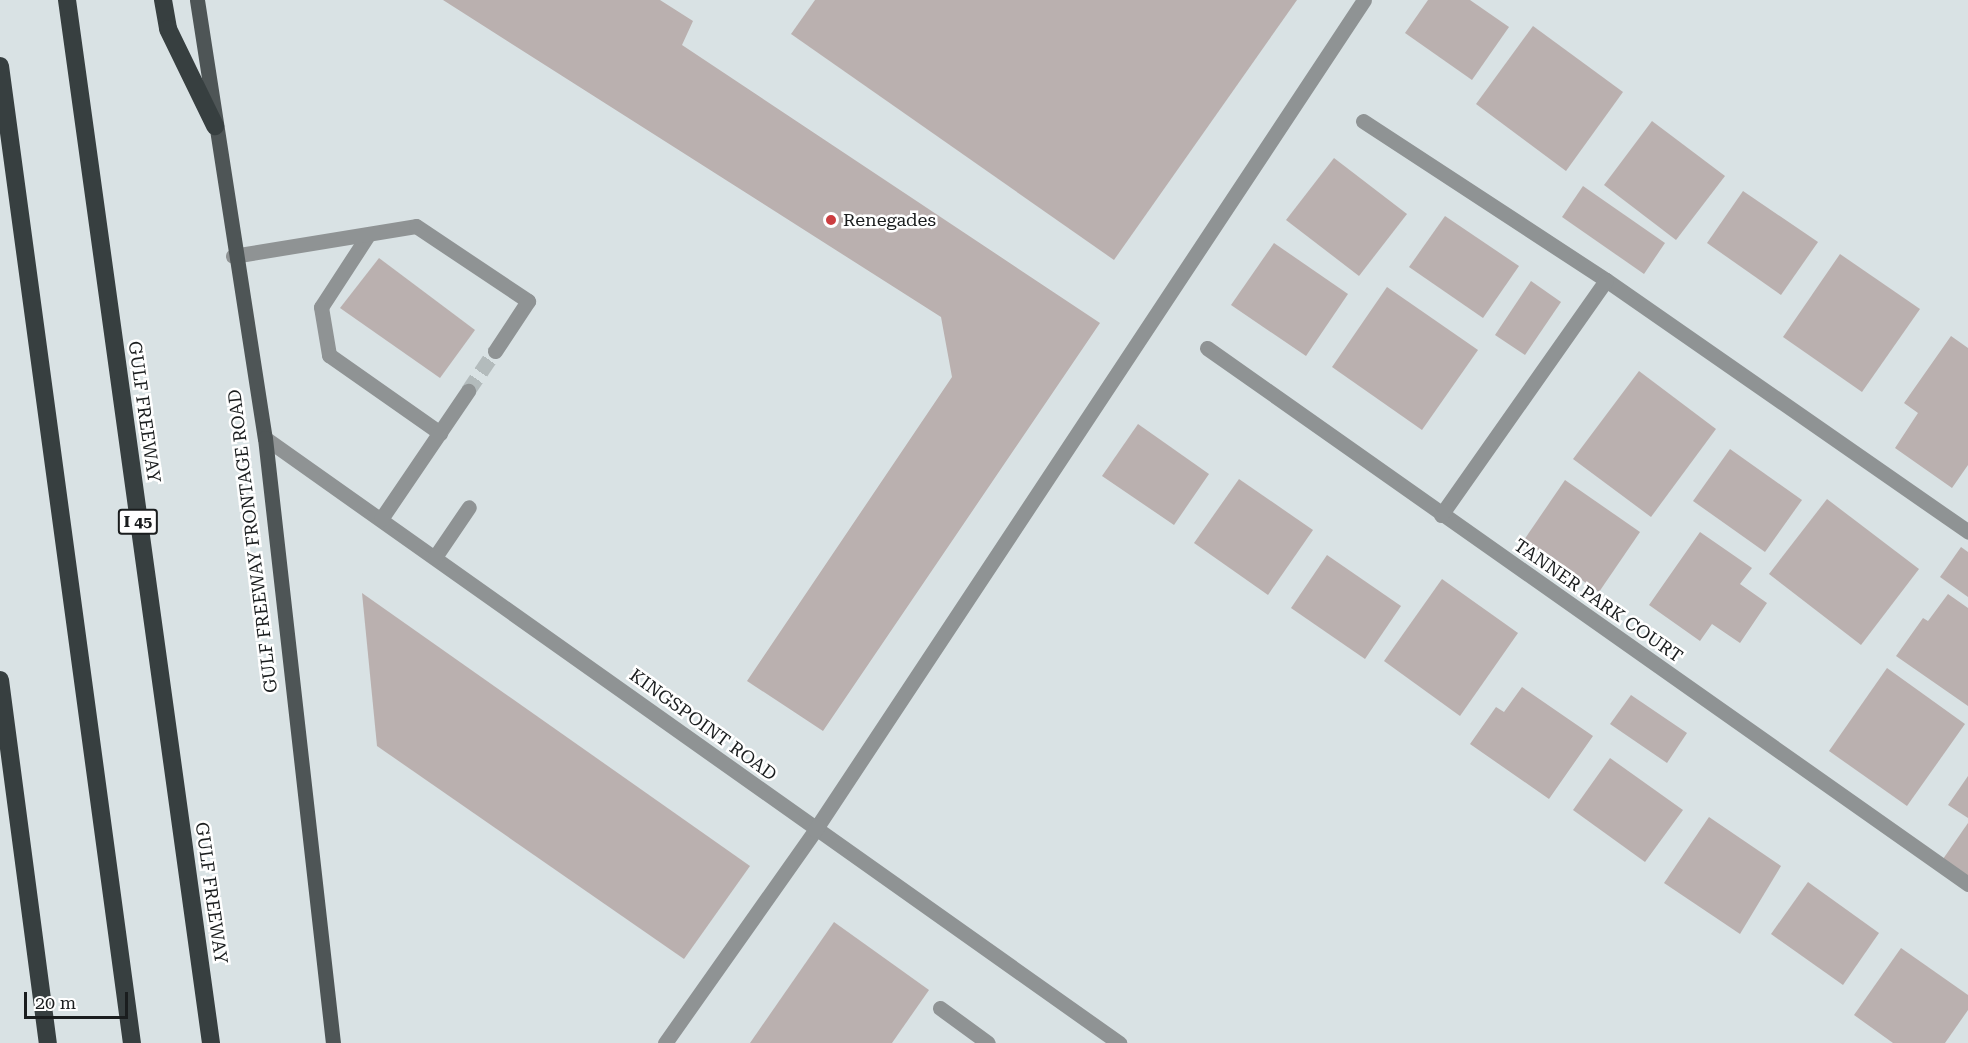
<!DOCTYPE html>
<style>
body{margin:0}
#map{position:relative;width:1968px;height:1043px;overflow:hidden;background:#d9e2e4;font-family:"Roboto Serif",serif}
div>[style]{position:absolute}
.building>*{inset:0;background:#bab0af}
.minor-tunnel>*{height:15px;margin-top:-7.5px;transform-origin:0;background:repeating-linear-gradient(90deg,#b3bbbc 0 15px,transparent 0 23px)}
.minor>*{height:15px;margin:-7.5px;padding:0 7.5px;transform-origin:7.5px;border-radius:7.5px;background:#8f9394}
.major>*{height:15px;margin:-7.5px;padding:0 7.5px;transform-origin:7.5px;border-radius:7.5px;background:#4e5556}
.highway>*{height:18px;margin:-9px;padding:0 9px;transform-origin:9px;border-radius:9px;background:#373f40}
.dots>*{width:16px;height:16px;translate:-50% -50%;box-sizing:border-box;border:3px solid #fff;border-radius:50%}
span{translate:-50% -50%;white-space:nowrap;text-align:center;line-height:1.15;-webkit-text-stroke:5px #fff;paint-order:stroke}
.shield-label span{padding:2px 4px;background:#fff;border:2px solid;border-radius:4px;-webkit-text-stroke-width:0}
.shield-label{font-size:16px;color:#1a1d1e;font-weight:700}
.poi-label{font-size:18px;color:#1a1d1e}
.left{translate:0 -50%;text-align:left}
.street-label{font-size:18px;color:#1a1d1e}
.scale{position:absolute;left:24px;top:992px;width:104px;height:27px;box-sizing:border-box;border:3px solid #1a1d1e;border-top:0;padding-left:8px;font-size:18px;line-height:21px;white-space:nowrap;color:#1a1d1e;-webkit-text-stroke:4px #fff;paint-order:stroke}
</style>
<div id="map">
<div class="building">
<i style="clip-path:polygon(443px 0,660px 0,693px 21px,682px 45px,1100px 323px,823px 731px,747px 681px,952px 377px,941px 317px)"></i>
<i style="clip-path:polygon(815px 0,1297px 0,1114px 260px,791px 34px)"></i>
<i style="clip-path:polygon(1428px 0,1470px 0,1509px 27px,1472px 80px,1405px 33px)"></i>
<i style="clip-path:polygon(1533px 26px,1623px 92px,1566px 171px,1476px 104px)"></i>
<i style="clip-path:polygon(1652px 121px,1725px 176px,1676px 240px,1604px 185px)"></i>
<i style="clip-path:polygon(1334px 158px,1407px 214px,1359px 276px,1286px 220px)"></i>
<i style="clip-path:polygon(1583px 186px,1665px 243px,1644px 274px,1562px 217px)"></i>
<i style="clip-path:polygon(1743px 191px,1818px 242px,1781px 295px,1707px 243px)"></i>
<i style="clip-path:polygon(1445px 216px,1519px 266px,1483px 318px,1409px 267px)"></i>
<i style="clip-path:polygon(1274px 243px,1348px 294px,1306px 356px,1231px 305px)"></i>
<i style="clip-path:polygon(1840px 254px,1920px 309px,1862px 392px,1783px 337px)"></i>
<i style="clip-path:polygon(379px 258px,475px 330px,440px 378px,340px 308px)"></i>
<i style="clip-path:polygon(1531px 281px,1561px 302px,1525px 355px,1495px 335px)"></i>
<i style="clip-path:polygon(1387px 287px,1478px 350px,1422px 430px,1332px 367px)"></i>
<i style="clip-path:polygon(1951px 336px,1968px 348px,1968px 465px,1952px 488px,1895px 448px,1918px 413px,1904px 403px)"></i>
<i style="clip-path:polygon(1639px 371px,1716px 429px,1651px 517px,1573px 459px)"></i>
<i style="clip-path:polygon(1138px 424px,1209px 474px,1174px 525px,1102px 476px)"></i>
<i style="clip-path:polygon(1730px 449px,1802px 500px,1765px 552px,1693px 501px)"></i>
<i style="clip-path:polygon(1239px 479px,1313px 530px,1268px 595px,1194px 543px)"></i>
<i style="clip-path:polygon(1565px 480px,1640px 532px,1599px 592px,1524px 540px)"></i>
<i style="clip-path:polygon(1827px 499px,1919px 569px,1861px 645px,1769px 574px)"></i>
<i style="clip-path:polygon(1700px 532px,1752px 568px,1740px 584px,1767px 603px,1740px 643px,1712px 624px,1700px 641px,1649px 605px)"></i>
<i style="clip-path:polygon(1961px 547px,1968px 552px,1968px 597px,1940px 577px)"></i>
<i style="clip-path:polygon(1327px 555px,1401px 606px,1365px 659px,1291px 608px)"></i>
<i style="clip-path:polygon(1442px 579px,1518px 633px,1460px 716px,1384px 661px)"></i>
<i style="clip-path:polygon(362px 593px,750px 866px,684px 959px,377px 746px)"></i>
<i style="clip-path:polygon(1948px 594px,1968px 608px,1968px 706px,1896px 656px,1923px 618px,1928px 621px)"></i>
<i style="clip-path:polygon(1887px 668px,1965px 724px,1907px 806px,1829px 751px)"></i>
<i style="clip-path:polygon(1522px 687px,1593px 736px,1549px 799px,1470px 744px,1496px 707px,1504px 712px)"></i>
<i style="clip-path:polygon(1631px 695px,1687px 733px,1667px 763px,1610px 724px)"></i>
<i style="clip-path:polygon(1610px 758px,1683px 810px,1645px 862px,1573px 810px)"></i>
<i style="clip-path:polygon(1968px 776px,1968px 818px,1948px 805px)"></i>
<i style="clip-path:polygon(1709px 817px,1781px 866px,1740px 934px,1664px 883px)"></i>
<i style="clip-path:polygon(1968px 823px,1968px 876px,1943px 859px)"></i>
<i style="clip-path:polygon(1808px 882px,1879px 933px,1843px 985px,1771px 934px)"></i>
<i style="clip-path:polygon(834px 922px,929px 990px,892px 1043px,750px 1043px)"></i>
<i style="clip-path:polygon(1901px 948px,1968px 995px,1968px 1010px,1945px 1043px,1893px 1043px,1854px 1015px)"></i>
</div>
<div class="minor-tunnel">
<i style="left:468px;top:391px;width:48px;rotate:-56deg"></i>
</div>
<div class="minor">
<i style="left:1363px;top:121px;width:290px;rotate:33.2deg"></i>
<i style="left:1606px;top:280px;width:441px;rotate:34.8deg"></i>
<i style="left:368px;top:235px;width:86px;rotate:123.1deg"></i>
<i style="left:321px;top:307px;width:49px;rotate:80.5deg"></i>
<i style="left:329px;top:355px;width:136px;rotate:35.1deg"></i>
<i style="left:233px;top:256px;width:185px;rotate:-9.3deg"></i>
<i style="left:416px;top:226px;width:135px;rotate:33.8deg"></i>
<i style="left:528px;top:301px;width:60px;rotate:123.4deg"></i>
<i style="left:1207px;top:348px;width:931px;rotate:35.16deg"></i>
<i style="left:265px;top:438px;width:1047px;rotate:35.31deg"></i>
<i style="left:1441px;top:515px;width:287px;rotate:-54.9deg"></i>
<i style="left:381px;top:519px;width:155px;rotate:-55.8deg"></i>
<i style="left:435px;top:557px;width:60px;rotate:-55.8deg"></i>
<i style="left:940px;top:1008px;width:59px;rotate:36.1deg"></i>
<i style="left:665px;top:1043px;width:261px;rotate:-54.8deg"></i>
<i style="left:815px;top:830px;width:995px;rotate:-56.52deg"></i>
</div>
<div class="major">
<i style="left:197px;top:0;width:443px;rotate:81.2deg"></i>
<i style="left:265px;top:438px;width:609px;rotate:83.59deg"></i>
</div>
<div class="highway">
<i style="left:67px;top:0;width:1053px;rotate:82.14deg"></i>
<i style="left:163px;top:0;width:29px;rotate:80deg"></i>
<i style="left:168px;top:29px;width:108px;rotate:64.1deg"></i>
<i style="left:0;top:66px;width:986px;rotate:82.31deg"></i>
<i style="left:0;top:680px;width:366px;rotate:82.5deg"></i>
</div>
<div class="dots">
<i style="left:831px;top:220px;background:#cc3d40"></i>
</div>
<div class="shield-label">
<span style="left:138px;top:522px">I 45</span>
</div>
<div class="poi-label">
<span class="left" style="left:843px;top:220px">Renegades</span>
</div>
<div class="street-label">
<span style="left:144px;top:412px;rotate:82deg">GULF FREEWAY</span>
<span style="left:253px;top:541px;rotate:-97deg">GULF FREEWAY FRONTAGE ROAD</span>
<span style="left:1598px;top:601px;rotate:35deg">TANNER PARK COURT</span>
<span style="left:703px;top:725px;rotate:36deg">KINGSPOINT ROAD</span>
<span style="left:211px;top:893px;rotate:82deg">GULF FREEWAY</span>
</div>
<div class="scale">20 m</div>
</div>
